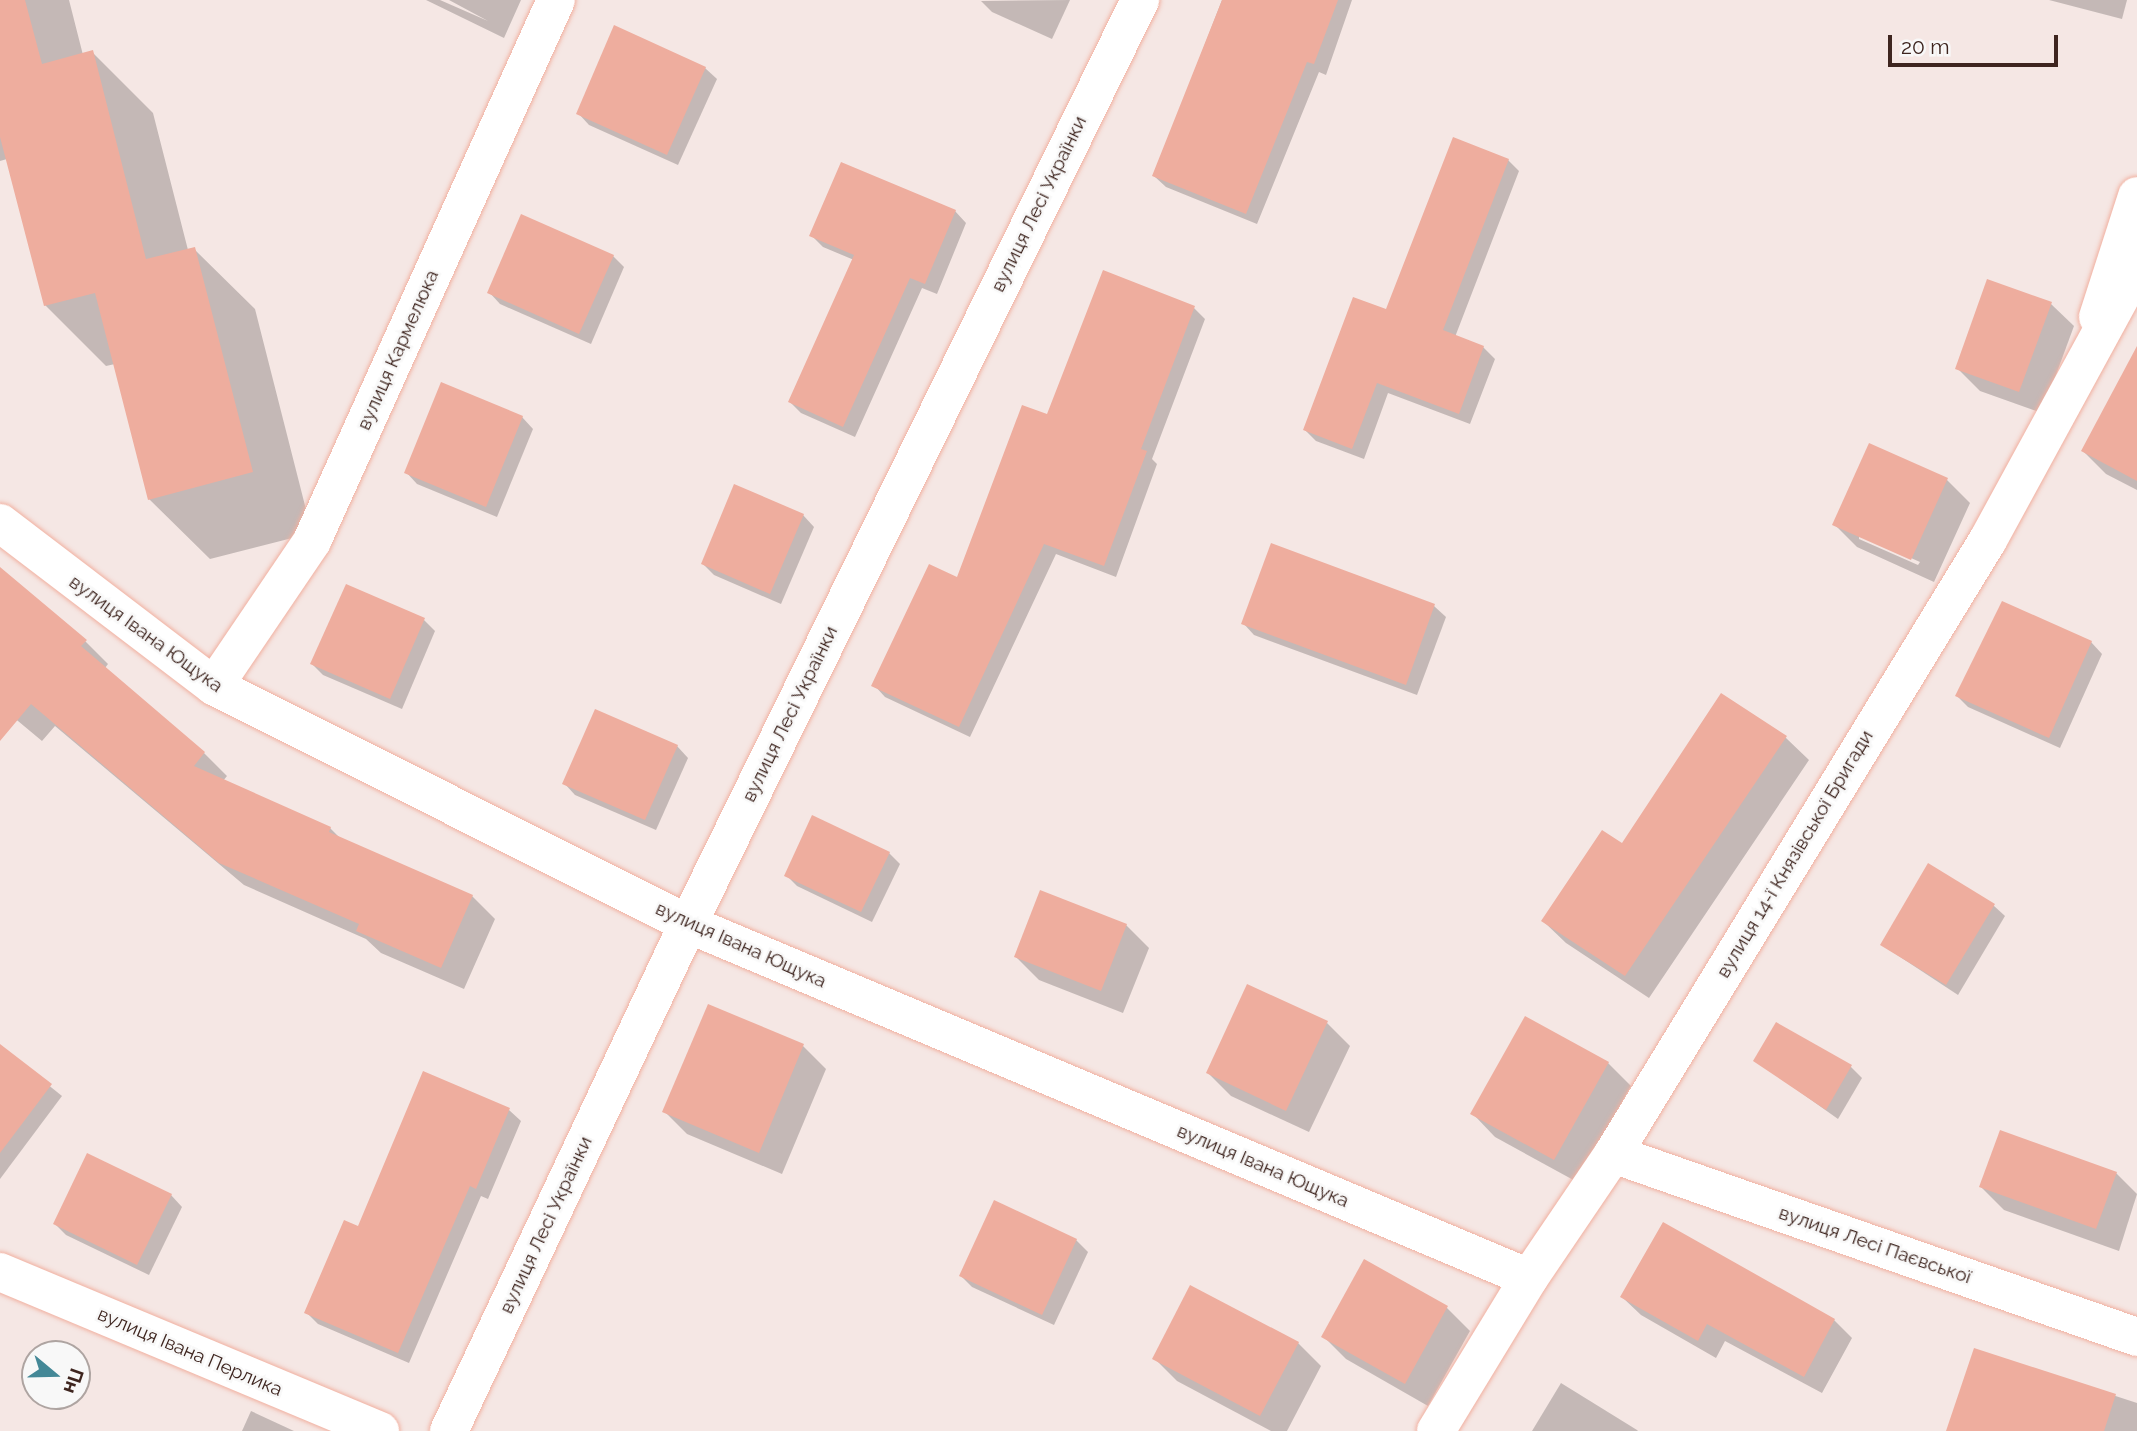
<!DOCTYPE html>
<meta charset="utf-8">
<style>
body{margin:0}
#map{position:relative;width:2137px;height:1431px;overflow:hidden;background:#f5e7e4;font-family:Raleway,sans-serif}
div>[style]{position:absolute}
.shadow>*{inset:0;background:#0003}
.building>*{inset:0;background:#eead9e}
.roads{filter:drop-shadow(0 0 2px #f1b0a0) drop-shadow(0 0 2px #f1b0a0)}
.street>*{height:38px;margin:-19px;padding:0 19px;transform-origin:19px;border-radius:19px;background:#fff}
.secondary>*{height:38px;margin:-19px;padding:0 19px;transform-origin:19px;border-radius:19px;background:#fff}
span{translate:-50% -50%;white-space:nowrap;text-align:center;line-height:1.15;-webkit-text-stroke:5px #f8f8f8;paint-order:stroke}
.street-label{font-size:19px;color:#3e251f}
.north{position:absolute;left:21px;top:1340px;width:70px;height:70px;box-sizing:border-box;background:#f8f8f8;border:2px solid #aea4a1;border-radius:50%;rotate:109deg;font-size:19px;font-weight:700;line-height:28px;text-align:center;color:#3e251f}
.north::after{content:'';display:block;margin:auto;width:24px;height:32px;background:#448897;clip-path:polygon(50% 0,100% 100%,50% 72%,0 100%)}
.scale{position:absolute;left:1888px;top:35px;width:170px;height:32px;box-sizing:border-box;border:4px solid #3e251f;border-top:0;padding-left:9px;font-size:21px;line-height:24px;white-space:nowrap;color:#3e251f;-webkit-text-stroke:5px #f8f8f8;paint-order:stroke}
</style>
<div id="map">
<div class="shadow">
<i style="clip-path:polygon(0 0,69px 0,83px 55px,92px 52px,153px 113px,188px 250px,194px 249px,255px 309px,312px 533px,210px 559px,149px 499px,115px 364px,106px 366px,45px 305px,7px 159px,0 161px)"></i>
<i style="clip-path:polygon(426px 0,440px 0,488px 21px,449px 0,521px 0,504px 38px)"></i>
<i style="clip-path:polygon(1070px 0,1052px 39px,992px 12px,981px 1px)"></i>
<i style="clip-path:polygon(1222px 0,1352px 0,1326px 75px,1319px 72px,1257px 224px,1166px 187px,1154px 176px)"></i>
<i style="clip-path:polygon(2049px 0,2127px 0,2122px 19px)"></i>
<i style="clip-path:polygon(705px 68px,717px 79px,678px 165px,589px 125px,578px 113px)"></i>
<i style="clip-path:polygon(1508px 160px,1519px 171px,1455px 337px,1483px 347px,1495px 359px,1470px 424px,1388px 393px,1364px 459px,1316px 441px,1305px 430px,1388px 312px)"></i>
<i style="clip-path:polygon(955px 211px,966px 223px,937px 294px,922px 288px,855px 437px,801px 413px,790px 402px,854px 260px,823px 247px,812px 236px)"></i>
<i style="clip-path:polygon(613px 256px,624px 267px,591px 344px,500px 304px,489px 292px)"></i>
<i style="clip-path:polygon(2051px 304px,2074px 326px,2042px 413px,1980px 391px,1957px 368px)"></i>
<i style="clip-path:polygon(1194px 308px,1205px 319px,1152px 459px,1157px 464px,1116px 577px,1056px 554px,970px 737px,885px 697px,874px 685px,958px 580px,1048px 416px)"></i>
<i style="clip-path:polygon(2137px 406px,2137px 490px,2106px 474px,2083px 451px)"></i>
<i style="clip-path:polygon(522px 417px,533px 429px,497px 517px,417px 484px,406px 472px)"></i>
<i style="clip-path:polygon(evenodd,1870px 445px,1947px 480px,1970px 503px,1934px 582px,1857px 547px,1834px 524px,1870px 445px,1859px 535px,1920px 562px,1918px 565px,1859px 539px,1859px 535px)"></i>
<i style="clip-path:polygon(803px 515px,814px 527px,781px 604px,714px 575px,703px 564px)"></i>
<i style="clip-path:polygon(1272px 545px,1434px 606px,1446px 617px,1417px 695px,1254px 635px,1243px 623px)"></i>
<i style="clip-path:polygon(0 570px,85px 641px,108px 664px,105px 668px,204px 753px,227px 776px,223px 781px,330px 828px,342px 840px,472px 896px,495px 919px,464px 989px,381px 953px,366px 939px,244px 885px,55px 726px,42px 741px,0 706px)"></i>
<i style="clip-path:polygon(424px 620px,435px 631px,402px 709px,323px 675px,312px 664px)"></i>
<i style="clip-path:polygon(2091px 642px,2102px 654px,2060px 748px,1968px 707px,1957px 696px)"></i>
<i style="clip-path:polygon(1721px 695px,1786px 738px,1809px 760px,1649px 998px,1566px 943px,1543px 921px,1622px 846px)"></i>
<i style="clip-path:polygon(677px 746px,688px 758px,656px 830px,575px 795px,564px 783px)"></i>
<i style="clip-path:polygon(889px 853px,900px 864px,872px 922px,797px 886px,786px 875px)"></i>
<i style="clip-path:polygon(1993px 905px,2005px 916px,1958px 995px,1882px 945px)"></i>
<i style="clip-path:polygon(1126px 925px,1149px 948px,1123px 1013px,1039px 980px,1016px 957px)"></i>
<i style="clip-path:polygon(1327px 1023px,1350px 1046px,1309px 1132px,1231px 1096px,1208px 1073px)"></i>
<i style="clip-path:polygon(0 1046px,62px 1096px,0 1179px)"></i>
<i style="clip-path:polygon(803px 1046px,826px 1069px,782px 1174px,687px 1134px,665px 1112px)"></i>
<i style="clip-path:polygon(1756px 1061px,1851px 1067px,1862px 1078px,1838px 1119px)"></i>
<i style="clip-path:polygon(1608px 1063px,1631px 1086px,1577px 1182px,1495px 1137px,1473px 1114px)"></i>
<i style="clip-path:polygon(509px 1110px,521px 1121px,488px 1199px,481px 1196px,409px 1363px,318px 1324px,306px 1312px,359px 1228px)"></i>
<i style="clip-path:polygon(2116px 1173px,2137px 1194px,2119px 1251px,2004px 1210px,1981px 1187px)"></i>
<i style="clip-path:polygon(171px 1195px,182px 1207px,149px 1275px,66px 1235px,55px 1224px)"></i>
<i style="clip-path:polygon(1076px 1240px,1088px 1252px,1054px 1325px,972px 1287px,961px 1276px)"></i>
<i style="clip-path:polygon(1365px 1261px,1447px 1308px,1470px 1331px,1428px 1406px,1346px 1359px,1323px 1336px)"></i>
<i style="clip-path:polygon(1622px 1297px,1834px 1320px,1852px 1338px,1822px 1393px,1725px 1341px,1716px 1358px,1641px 1315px)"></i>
<i style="clip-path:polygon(1298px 1343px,1321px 1366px,1287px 1431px,1271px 1431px,1177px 1381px,1154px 1358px)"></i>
<i style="clip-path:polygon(1975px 1350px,2137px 1403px,2137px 1431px,1955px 1431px)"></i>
<i style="clip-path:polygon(1561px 1383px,1637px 1430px,1638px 1431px,1532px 1431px)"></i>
<i style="clip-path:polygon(251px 1411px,294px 1431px,242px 1431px)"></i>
</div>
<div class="building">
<i style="clip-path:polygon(0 0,25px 0,42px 64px,93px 50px,146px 259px,195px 247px,253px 472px,148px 500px,95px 293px,44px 306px,0 137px)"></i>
<i style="clip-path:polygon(1222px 0,1338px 0,1314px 64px,1307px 62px,1246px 214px,1152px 176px)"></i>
<i style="clip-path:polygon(614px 25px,706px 67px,667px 155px,576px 114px)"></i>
<i style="clip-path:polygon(1453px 137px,1509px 159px,1443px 330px,1484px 346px,1459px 414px,1377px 383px,1352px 449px,1303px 430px,1353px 297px,1386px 309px)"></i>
<i style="clip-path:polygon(841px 162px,956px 210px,925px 284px,910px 278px,843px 427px,788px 402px,854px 255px,809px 236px)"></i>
<i style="clip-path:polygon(521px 214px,614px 255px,579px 334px,487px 293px)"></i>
<i style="clip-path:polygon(1103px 270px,1195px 306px,1141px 449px,1147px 451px,1104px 566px,1044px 544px,959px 727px,871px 686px,929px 564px,957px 577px,1022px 405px,1047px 414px)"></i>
<i style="clip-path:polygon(1987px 279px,2052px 302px,2019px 392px,1955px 369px)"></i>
<i style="clip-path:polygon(2137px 346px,2137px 481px,2081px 451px)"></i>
<i style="clip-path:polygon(441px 382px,523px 416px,486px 507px,404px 473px)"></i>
<i style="clip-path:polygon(1869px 443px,1948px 478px,1911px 560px,1832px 525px)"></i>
<i style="clip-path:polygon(734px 484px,804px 514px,770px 594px,701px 564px)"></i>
<i style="clip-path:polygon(1271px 543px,1435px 604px,1406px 685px,1241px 624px)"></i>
<i style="clip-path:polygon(0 567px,87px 640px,81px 646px,205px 752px,194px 766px,331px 827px,329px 832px,473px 895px,441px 968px,356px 931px,359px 924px,219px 863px,31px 704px,0 741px)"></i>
<i style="clip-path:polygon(346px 584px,425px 618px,390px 699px,310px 664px)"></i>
<i style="clip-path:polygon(2002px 601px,2092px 641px,2049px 738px,1955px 696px)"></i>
<i style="clip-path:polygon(1721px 693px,1787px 736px,1625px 976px,1541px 921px,1602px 830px,1622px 843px)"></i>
<i style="clip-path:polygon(595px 709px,678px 745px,645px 820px,562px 784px)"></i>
<i style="clip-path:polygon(812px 815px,890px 852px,861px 912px,784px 876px)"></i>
<i style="clip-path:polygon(1928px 863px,1995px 904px,1946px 985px,1880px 945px)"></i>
<i style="clip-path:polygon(1040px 890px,1127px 924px,1101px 991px,1014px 957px)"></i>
<i style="clip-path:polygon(1247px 984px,1328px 1021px,1286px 1111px,1206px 1073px)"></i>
<i style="clip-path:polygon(708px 1004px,804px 1044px,759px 1153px,662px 1112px)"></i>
<i style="clip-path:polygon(1525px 1016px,1609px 1062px,1554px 1160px,1470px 1114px)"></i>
<i style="clip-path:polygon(1776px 1022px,1852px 1065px,1826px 1110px,1753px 1061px)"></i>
<i style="clip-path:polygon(0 1044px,52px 1084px,0 1153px)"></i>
<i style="clip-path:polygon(423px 1071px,510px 1108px,476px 1189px,470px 1186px,398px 1353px,304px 1313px,344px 1220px,358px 1226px)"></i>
<i style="clip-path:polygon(2000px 1130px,2117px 1172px,2096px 1229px,1979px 1187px)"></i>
<i style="clip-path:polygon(87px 1153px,172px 1194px,137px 1265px,53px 1224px)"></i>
<i style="clip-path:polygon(994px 1200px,1077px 1239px,1042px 1315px,959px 1276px)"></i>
<i style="clip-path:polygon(1663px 1222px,1835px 1319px,1804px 1377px,1707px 1324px,1698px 1341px,1620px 1297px)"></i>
<i style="clip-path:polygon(1364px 1259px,1448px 1306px,1405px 1384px,1321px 1337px)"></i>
<i style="clip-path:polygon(1190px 1285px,1299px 1342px,1260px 1416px,1152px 1359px)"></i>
<i style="clip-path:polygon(1974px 1348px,2116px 1394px,2104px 1431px,1946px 1431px)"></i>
</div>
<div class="roads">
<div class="street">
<i style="left:2098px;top:317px;width:127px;rotate:-72.1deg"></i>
<i style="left:0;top:523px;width:269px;rotate:37.3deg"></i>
<i style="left:214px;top:686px;width:530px;rotate:26.66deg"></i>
<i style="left:688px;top:924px;width:912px;rotate:22.83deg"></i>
<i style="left:214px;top:686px;width:175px;rotate:-55.9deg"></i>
<i style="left:312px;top:541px;width:593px;rotate:-65.72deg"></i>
<i style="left:1613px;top:1154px;width:555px;rotate:19.25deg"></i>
<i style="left:0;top:1272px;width:412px;rotate:22.7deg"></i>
<i style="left:449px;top:1431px;width:561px;rotate:-64.76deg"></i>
<i style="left:688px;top:924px;width:1029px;rotate:-63.93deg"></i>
</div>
<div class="secondary">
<i style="left:1436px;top:1431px;width:179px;rotate:-58.7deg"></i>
<i style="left:1529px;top:1278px;width:150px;rotate:-55.9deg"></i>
<i style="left:1613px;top:1154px;width:719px;rotate:-58.59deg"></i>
<i style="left:1988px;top:540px;width:311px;rotate:-61.4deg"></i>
</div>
</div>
<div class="street-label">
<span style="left:1039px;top:204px;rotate:-64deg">вулиця Лесі Українки</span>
<span style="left:398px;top:350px;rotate:-66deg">вулиця Кармелюка</span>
<span style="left:146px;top:634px;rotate:36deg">вулиця Івана Ющука</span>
<span style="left:790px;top:714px;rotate:-64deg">вулиця Лесі Українки</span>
<span style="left:1795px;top:854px;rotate:-59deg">вулиця 14-ї Князівської Бригади</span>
<span style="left:741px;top:945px;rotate:24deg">вулиця Івана Ющука</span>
<span style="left:1263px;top:1166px;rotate:23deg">вулиця Івана Ющука</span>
<span style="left:546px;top:1225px;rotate:-65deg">вулиця Лесі Українки</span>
<span style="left:1875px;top:1245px;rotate:19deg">вулиця Лесі Паєвської</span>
<span style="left:190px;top:1352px;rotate:23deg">вулиця Івана Перлика</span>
</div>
<div class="north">Пн</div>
<div class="scale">20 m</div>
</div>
